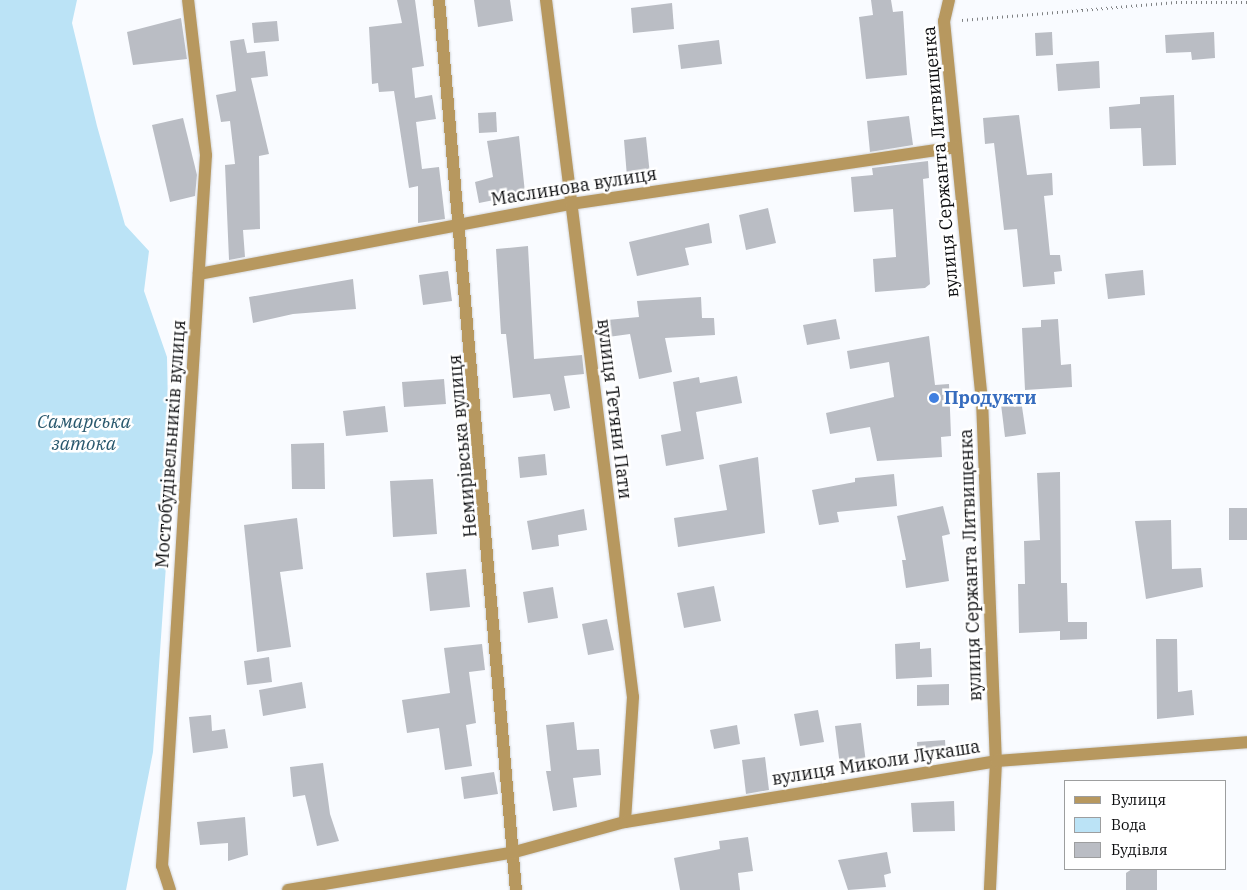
<!DOCTYPE html>
<meta charset="utf-8">
<style>
body{margin:0}
#map{position:relative;width:1247px;height:890px;overflow:hidden;background:#f9fbff;font-family:"IBM Plex Serif",serif}
div>[style]{position:absolute}
.water>*{inset:0;background:#bbe3f6}
.building>*{inset:0;background:#babdc4}
.path>*{height:3px;margin-top:-1.5px;transform-origin:0;background:repeating-linear-gradient(90deg,#808284 0 1px,transparent 0 5px)}
.roads{filter:drop-shadow(0 0 1px #d3d5d8) drop-shadow(0 0 1px #d3d5d8)}
.street>*{height:12px;margin:-6px;padding:0 6px;transform-origin:6px;border-radius:6px;background:#b7985f}
.dots>*{width:14px;height:14px;translate:-50% -50%;box-sizing:border-box;border:2px solid #fff;border-radius:50%}
span{translate:-50% -50%;white-space:nowrap;text-align:center;line-height:1.15;-webkit-text-stroke:5px #fff;paint-order:stroke}
.street-label{font-size:18px;color:#0b0c0e}
.shop-label{font-size:18px;color:#366cbe;font-weight:700}
.left{translate:0 -50%;text-align:left}
.water-label{font-size:19px;color:#29586d;font-style:italic}
.legend{position:absolute;left:1064px;top:780px;width:162px;height:90px;box-sizing:border-box;background:#fff;border:1px solid #9d9e9f;margin:0;padding:6px 9px;list-style:none;font-size:15px;color:#0b0c0e}
.legend li{display:flex;align-items:center;gap:10px;height:25px}
.legend b{width:25px;border:1px solid #9d9e9f}
</style>
<div id="map">
<div class="water">
<i style="clip-path:polygon(0 0,77px 0,72px 23px,97px 126px,125px 225px,149px 251px,144px 291px,167px 357px,170px 508px,153px 752px,126px 890px,0 890px)"></i>
</div>
<div class="building">
<i style="clip-path:polygon(397px 0,415px 0,424px 66px,412px 68px,415px 98px,432px 95px,436px 119px,416px 122px,422px 169px,439px 167px,445px 219px,418px 223px,418px 186px,409px 188px,394px 91px,379px 92px,378px 83px,372px 84px,369px 27px,402px 23px)"></i>
<i style="clip-path:polygon(474px 0,510px 0,513px 21px,478px 27px)"></i>
<i style="clip-path:polygon(871px 0,891px 0,893px 12px,903px 11px,907px 75px,866px 79px,859px 17px,873px 15px)"></i>
<i style="clip-path:polygon(672px 3px,674px 29px,633px 33px,631px 8px)"></i>
<i style="clip-path:polygon(181px 18px,187px 59px,133px 65px,127px 32px)"></i>
<i style="clip-path:polygon(277px 21px,279px 41px,254px 43px,252px 23px)"></i>
<i style="clip-path:polygon(1052px 32px,1053px 55px,1036px 56px,1035px 33px)"></i>
<i style="clip-path:polygon(1214px 32px,1215px 58px,1192px 60px,1191px 52px,1166px 53px,1165px 35px)"></i>
<i style="clip-path:polygon(244px 39px,247px 53px,265px 51px,268px 76px,251px 78px,269px 154px,259px 156px,260px 229px,243px 230px,245px 257px,229px 260px,225px 165px,235px 164px,230px 121px,221px 122px,216px 95px,236px 91px,230px 41px)"></i>
<i style="clip-path:polygon(719px 40px,722px 64px,681px 69px,678px 45px)"></i>
<i style="clip-path:polygon(1099px 61px,1100px 88px,1058px 91px,1056px 64px)"></i>
<i style="clip-path:polygon(1174px 95px,1176px 165px,1143px 166px,1141px 128px,1110px 129px,1109px 107px,1140px 104px,1140px 97px)"></i>
<i style="clip-path:polygon(496px 112px,497px 132px,479px 133px,478px 113px)"></i>
<i style="clip-path:polygon(1019px 115px,1027px 175px,1052px 173px,1053px 195px,1044px 196px,1050px 255px,1060px 255px,1062px 271px,1054px 272px,1055px 284px,1023px 287px,1017px 229px,1004px 230px,994px 143px,985px 144px,983px 118px)"></i>
<i style="clip-path:polygon(909px 116px,913px 145px,870px 152px,867px 121px)"></i>
<i style="clip-path:polygon(183px 118px,197px 175px,195px 196px,170px 202px,152px 125px)"></i>
<i style="clip-path:polygon(519px 136px,526px 202px,495px 207px,494px 200px,479px 203px,475px 182px,493px 177px,487px 141px)"></i>
<i style="clip-path:polygon(646px 137px,650px 175px,627px 177px,624px 140px)"></i>
<i style="clip-path:polygon(928px 161px,929px 178px,923px 179px,930px 284px,925px 288px,875px 292px,873px 259px,896px 257px,893px 209px,854px 212px,851px 177px,873px 175px,872px 168px)"></i>
<i style="clip-path:polygon(768px 208px,776px 243px,746px 250px,739px 215px)"></i>
<i style="clip-path:polygon(709px 223px,712px 243px,685px 248px,689px 265px,637px 276px,629px 242px)"></i>
<i style="clip-path:polygon(528px 246px,534px 359px,582px 355px,584px 374px,564px 376px,570px 408px,554px 411px,550px 394px,513px 398px,506px 334px,501px 334px,496px 249px)"></i>
<i style="clip-path:polygon(1143px 270px,1145px 295px,1108px 299px,1105px 274px)"></i>
<i style="clip-path:polygon(448px 271px,452px 301px,423px 305px,419px 275px)"></i>
<i style="clip-path:polygon(353px 279px,356px 309px,293px 314px,253px 323px,249px 297px)"></i>
<i style="clip-path:polygon(701px 297px,702px 318px,714px 318px,715px 335px,665px 338px,672px 372px,639px 379px,630px 334px,608px 337px,607px 320px,639px 317px,637px 301px)"></i>
<i style="clip-path:polygon(836px 319px,840px 339px,807px 345px,803px 325px)"></i>
<i style="clip-path:polygon(1058px 319px,1061px 365px,1071px 364px,1072px 387px,1025px 390px,1022px 328px,1041px 327px,1041px 320px)"></i>
<i style="clip-path:polygon(929px 336px,935px 385px,949px 384px,951px 436px,941px 437px,942px 457px,877px 461px,870px 427px,830px 434px,826px 413px,894px 397px,889px 362px,850px 369px,847px 351px)"></i>
<i style="clip-path:polygon(737px 376px,742px 403px,696px 412px,704px 459px,666px 466px,661px 435px,681px 431px,673px 382px,699px 377px,700px 383px)"></i>
<i style="clip-path:polygon(444px 379px,446px 404px,404px 407px,402px 382px)"></i>
<i style="clip-path:polygon(1020px 393px,1026px 434px,1005px 437px,1000px 396px)"></i>
<i style="clip-path:polygon(385px 406px,388px 432px,346px 436px,343px 411px)"></i>
<i style="clip-path:polygon(324px 443px,325px 489px,292px 489px,291px 444px)"></i>
<i style="clip-path:polygon(545px 454px,547px 475px,520px 478px,518px 457px)"></i>
<i style="clip-path:polygon(758px 457px,765px 533px,678px 547px,674px 518px,727px 510px,719px 465px)"></i>
<i style="clip-path:polygon(1060px 472px,1061px 583px,1067px 583px,1068px 622px,1087px 622px,1087px 639px,1060px 640px,1060px 631px,1019px 633px,1018px 584px,1025px 584px,1024px 541px,1040px 540px,1037px 473px)"></i>
<i style="clip-path:polygon(894px 474px,897px 506px,837px 512px,839px 522px,819px 525px,812px 490px,855px 482px,855px 478px)"></i>
<i style="clip-path:polygon(433px 479px,437px 534px,393px 537px,390px 481px)"></i>
<i style="clip-path:polygon(943px 506px,950px 534px,942px 536px,949px 581px,906px 588px,902px 560px,906px 560px,897px 516px)"></i>
<i style="clip-path:polygon(1229px 508px,1247px 508px,1247px 540px,1229px 540px)"></i>
<i style="clip-path:polygon(584px 509px,587px 530px,558px 535px,559px 546px,532px 550px,527px 521px)"></i>
<i style="clip-path:polygon(297px 518px,303px 569px,280px 572px,291px 647px,257px 652px,244px 525px)"></i>
<i style="clip-path:polygon(1171px 520px,1172px 569px,1201px 568px,1203px 587px,1146px 599px,1135px 521px)"></i>
<i style="clip-path:polygon(466px 569px,470px 607px,430px 611px,426px 573px)"></i>
<i style="clip-path:polygon(714px 586px,721px 621px,684px 628px,677px 593px)"></i>
<i style="clip-path:polygon(553px 587px,558px 618px,528px 623px,523px 592px)"></i>
<i style="clip-path:polygon(607px 619px,614px 650px,588px 655px,582px 624px)"></i>
<i style="clip-path:polygon(1156px 639px,1177px 639px,1178px 692px,1192px 690px,1194px 715px,1157px 719px)"></i>
<i style="clip-path:polygon(920px 642px,920px 649px,931px 648px,932px 677px,896px 679px,895px 644px)"></i>
<i style="clip-path:polygon(482px 644px,485px 670px,469px 672px,476px 723px,466px 725px,472px 766px,445px 770px,439px 728px,407px 733px,402px 700px,450px 693px,444px 648px)"></i>
<i style="clip-path:polygon(269px 657px,272px 682px,247px 685px,244px 661px)"></i>
<i style="clip-path:polygon(302px 682px,306px 708px,263px 716px,259px 690px)"></i>
<i style="clip-path:polygon(949px 684px,949px 705px,917px 706px,917px 685px)"></i>
<i style="clip-path:polygon(818px 710px,824px 742px,800px 746px,794px 714px)"></i>
<i style="clip-path:polygon(211px 715px,212px 731px,225px 729px,228px 748px,193px 753px,189px 717px)"></i>
<i style="clip-path:polygon(574px 722px,577px 750px,599px 749px,601px 775px,573px 778px,577px 807px,553px 811px,546px 771px,551px 771px,546px 725px)"></i>
<i style="clip-path:polygon(861px 723px,867px 771px,841px 774px,835px 726px)"></i>
<i style="clip-path:polygon(737px 725px,740px 744px,714px 749px,710px 730px)"></i>
<i style="clip-path:polygon(945px 740px,946px 757px,918px 759px,917px 742px)"></i>
<i style="clip-path:polygon(765px 757px,769px 790px,746px 794px,742px 760px)"></i>
<i style="clip-path:polygon(323px 763px,330px 814px,339px 841px,317px 846px,305px 795px,293px 797px,290px 767px)"></i>
<i style="clip-path:polygon(494px 772px,498px 794px,464px 799px,461px 777px)"></i>
<i style="clip-path:polygon(954px 801px,955px 831px,913px 832px,911px 803px)"></i>
<i style="clip-path:polygon(245px 817px,248px 855px,228px 861px,228px 843px,200px 845px,197px 822px)"></i>
<i style="clip-path:polygon(748px 837px,753px 871px,738px 873px,740px 890px,680px 890px,674px 858px,720px 849px,719px 841px)"></i>
<i style="clip-path:polygon(887px 852px,891px 873px,884px 875px,886px 887px,848px 890px,838px 860px)"></i>
<i style="clip-path:polygon(1132px 869px,1157px 869px,1157px 890px,1126px 890px,1126px 873px)"></i>
</div>
<div class="path">
<i style="left:962px;top:20px;width:215px;rotate:-4.8deg"></i>
<i style="left:1176px;top:2px;width:71px"></i>
</div>
<div class="roads">
<div class="street">
<i style="left:439px;top:0;width:893px;rotate:85.06deg"></i>
<i style="left:546px;top:0;width:702px;rotate:82.89deg"></i>
<i style="left:633px;top:697px;width:125px;rotate:93.7deg"></i>
<i style="left:949px;top:0;width:22px;rotate:103deg"></i>
<i style="left:944px;top:21px;width:381px;rotate:84.3deg"></i>
<i style="left:982px;top:400px;width:361px;rotate:87.8deg"></i>
<i style="left:996px;top:761px;width:129px;rotate:92.7deg"></i>
<i style="left:199px;top:274px;width:379px;rotate:-10.7deg"></i>
<i style="left:571px;top:204px;width:389px;rotate:-8.4deg"></i>
<i style="left:170px;top:890px;width:25px;rotate:-108deg"></i>
<i style="left:162px;top:866px;width:712px;rotate:-86.46deg"></i>
<i style="left:206px;top:155px;width:156px;rotate:-96.6deg"></i>
<i style="left:288px;top:890px;width:230px;rotate:-9.5deg"></i>
<i style="left:515px;top:852px;width:114px;rotate:-15.3deg"></i>
<i style="left:625px;top:822px;width:376px;rotate:-9.3deg"></i>
<i style="left:996px;top:761px;width:252px;rotate:-4.3deg"></i>
</div>
</div>
<div class="dots">
<i style="left:934px;top:398px;background:#3f7fe0"></i>
</div>
<div class="street-label">
<span style="left:941px;top:162px;rotate:-95deg">вулиця Сержанта Литвищенка</span>
<span style="left:574px;top:187px;rotate:-9deg">Маслинова вулиця</span>
<span style="left:614px;top:409px;rotate:83deg">вулиця Тетяни Пати</span>
<span style="left:171px;top:444px;rotate:-86deg">Мостобудівельників вулиця</span>
<span style="left:463px;top:446px;rotate:-95deg">Немирівська вулиця</span>
<span style="left:971px;top:565px;rotate:-92deg">вулиця Сержанта Литвищенка</span>
<span style="left:876px;top:763px;rotate:-9deg">вулиця Миколи Лукаша</span>
</div>
<div class="shop-label">
<span class="left" style="left:944px;top:398px">Продукти</span>
</div>
<div class="water-label">
<span style="left:84px;top:433px">Самарська<br>затока</span>
</div>
<ul class="legend">
<li><b style="height:6px;background:#b7985f"></b>Вулиця</li>
<li><b style="height:14px;background:#bbe3f6"></b>Вода</li>
<li><b style="height:14px;background:#babdc4"></b>Будівля</li>
</ul>
</div>
